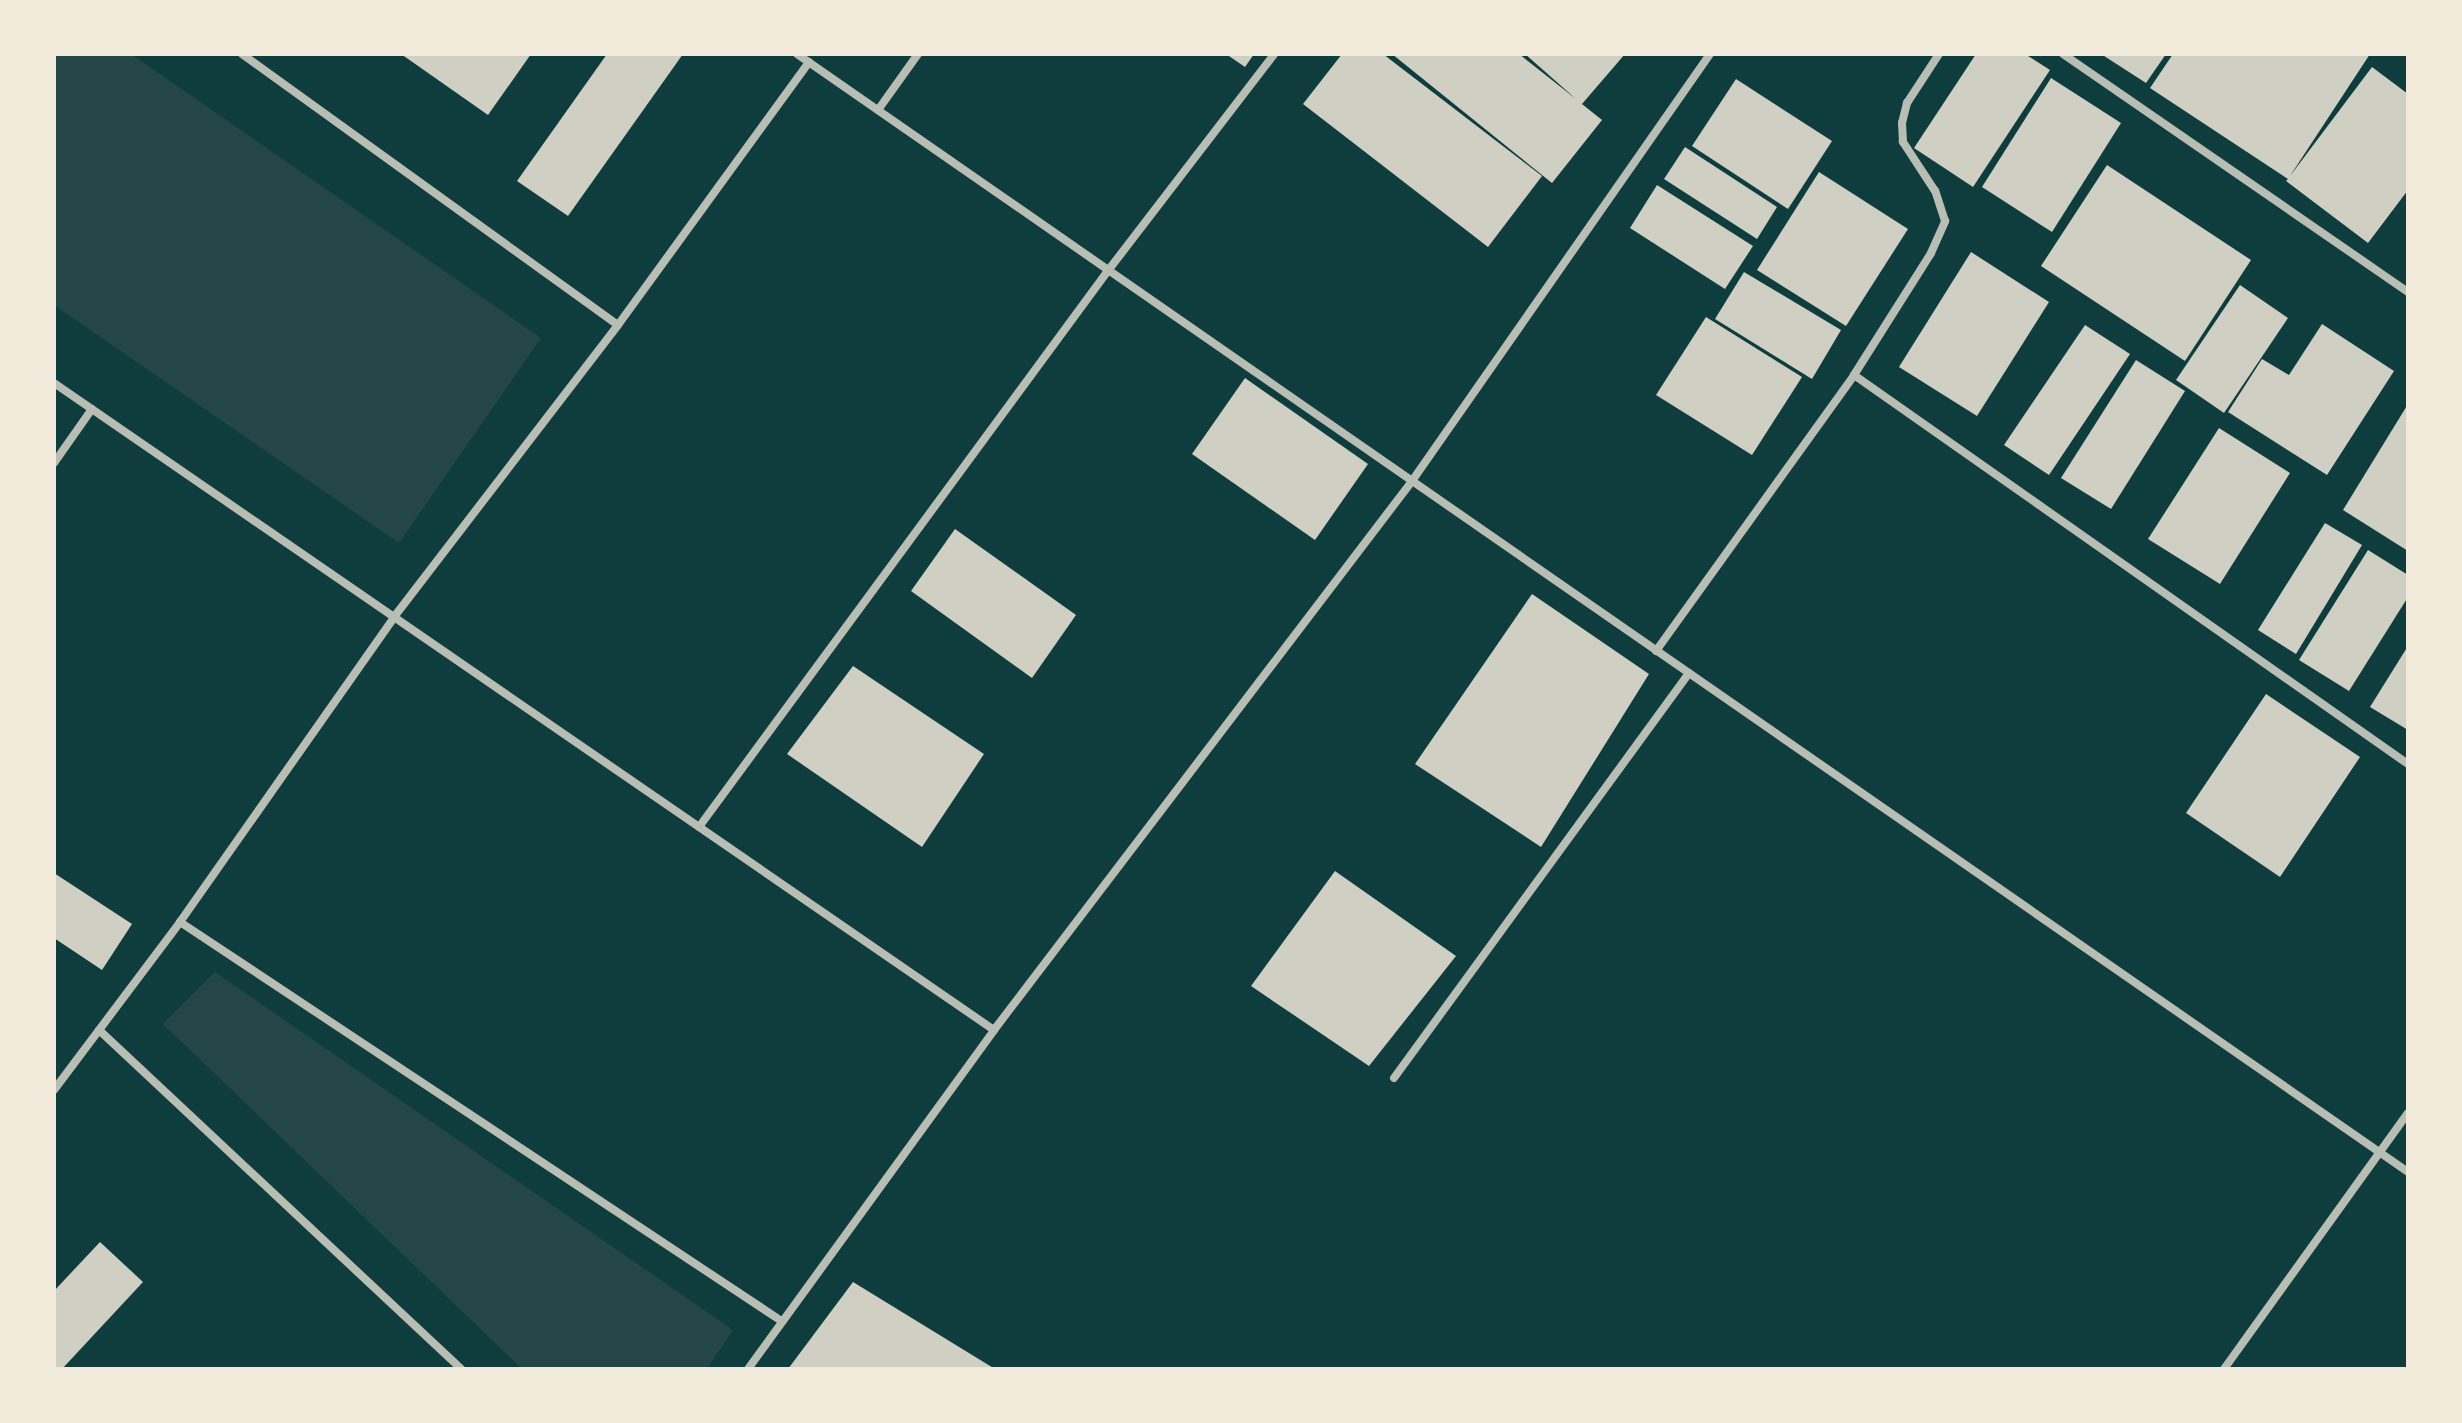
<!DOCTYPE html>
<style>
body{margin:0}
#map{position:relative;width:2462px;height:1423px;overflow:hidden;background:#0f3d3e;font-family:Arial,sans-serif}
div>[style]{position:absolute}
.green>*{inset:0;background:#244646}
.building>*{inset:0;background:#cfcfc3}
.minor>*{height:8px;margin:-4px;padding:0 4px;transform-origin:4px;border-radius:4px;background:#b8beb3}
span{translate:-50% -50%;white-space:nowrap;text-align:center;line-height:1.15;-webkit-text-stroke:6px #f1e9da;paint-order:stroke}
.frame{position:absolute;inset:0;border:56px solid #f1e9da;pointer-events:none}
</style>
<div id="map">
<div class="green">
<i style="clip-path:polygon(54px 54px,131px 54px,541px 338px,399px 543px,54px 305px)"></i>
<i style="clip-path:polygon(215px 972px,733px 1330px,707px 1369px,522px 1369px,163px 1024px)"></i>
</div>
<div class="building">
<i style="clip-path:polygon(401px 54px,531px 54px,488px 115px)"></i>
<i style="clip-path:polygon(607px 54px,683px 54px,568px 216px,517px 181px)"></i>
<i style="clip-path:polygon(1226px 54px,1254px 54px,1245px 67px)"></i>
<i style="clip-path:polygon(1342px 54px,1383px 54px,1542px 176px,1488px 247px,1303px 104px)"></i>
<i style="clip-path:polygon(1392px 54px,1519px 54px,1576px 99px,1525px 54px,1625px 54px,1582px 104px,1602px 120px,1552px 183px)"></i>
<i style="clip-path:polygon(1976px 54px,2025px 54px,2050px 70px,1973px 187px,1914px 148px)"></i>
<i style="clip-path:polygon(2101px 54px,2166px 54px,2146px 83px)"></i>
<i style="clip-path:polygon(2173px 54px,2370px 54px,2290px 176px,2372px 67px,2408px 94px,2408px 190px,2368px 243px,2286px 181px,2288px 179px,2150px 88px)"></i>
<i style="clip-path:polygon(2051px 78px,2121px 123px,2052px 232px,1982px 187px)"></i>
<i style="clip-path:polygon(1736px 79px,1832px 141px,1788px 209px,1692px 146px)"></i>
<i style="clip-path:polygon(1685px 147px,1777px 207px,1757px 239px,1664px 179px)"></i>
<i style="clip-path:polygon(2107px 165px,2251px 260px,2185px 361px,2041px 266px)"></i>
<i style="clip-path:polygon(1819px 172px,1908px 229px,1846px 326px,1757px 270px)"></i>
<i style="clip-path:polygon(1657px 185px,1753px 246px,1725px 289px,1630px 228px)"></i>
<i style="clip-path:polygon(1971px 252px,2049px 302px,1977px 416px,1899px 367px)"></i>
<i style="clip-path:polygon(1744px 272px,1841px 330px,1812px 379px,1715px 319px)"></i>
<i style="clip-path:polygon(2240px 285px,2288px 318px,2224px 413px,2176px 380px)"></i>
<i style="clip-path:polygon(1706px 317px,1802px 377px,1752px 455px,1656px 395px)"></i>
<i style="clip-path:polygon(2322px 324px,2394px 371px,2327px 475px,2228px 412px,2262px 359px,2289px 375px)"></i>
<i style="clip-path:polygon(2085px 325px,2130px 354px,2049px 475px,2004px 445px)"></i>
<i style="clip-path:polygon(2136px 360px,2185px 391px,2111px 509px,2061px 478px)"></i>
<i style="clip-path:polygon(1245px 378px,1368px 464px,1315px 540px,1192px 454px)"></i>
<i style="clip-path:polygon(2408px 404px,2408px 551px,2343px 510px)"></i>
<i style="clip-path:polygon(2219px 428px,2290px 473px,2220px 584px,2148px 539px)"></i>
<i style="clip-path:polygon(2325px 523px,2362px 545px,2296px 654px,2258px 630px)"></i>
<i style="clip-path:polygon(955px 529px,1076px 615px,1032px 678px,911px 591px)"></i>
<i style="clip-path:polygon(2368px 550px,2408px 575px,2408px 597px,2349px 691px,2299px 660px)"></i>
<i style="clip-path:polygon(1532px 594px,1649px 674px,1541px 847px,1415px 764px)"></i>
<i style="clip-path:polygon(2408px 646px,2408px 730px,2370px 707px)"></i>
<i style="clip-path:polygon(853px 666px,984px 754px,922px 847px,787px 754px)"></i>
<i style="clip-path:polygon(2266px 694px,2360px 757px,2280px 877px,2186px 813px)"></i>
<i style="clip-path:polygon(1335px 871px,1456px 956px,1369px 1066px,1251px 986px)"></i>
<i style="clip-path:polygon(54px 873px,132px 924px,102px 970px,54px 938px)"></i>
<i style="clip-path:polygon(100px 1242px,143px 1282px,62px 1369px,54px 1369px,54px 1291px)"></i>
<i style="clip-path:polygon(853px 1282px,995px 1369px,788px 1369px)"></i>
</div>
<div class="minor">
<i style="left:242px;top:54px;width:463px;rotate:35.8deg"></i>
<i style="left:797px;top:54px;width:1961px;rotate:34.76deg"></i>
<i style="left:2063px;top:54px;width:419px;rotate:34.6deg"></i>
<i style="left:878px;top:110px;width:69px;rotate:-54.5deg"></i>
<i style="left:1854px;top:375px;width:144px;rotate:-57.7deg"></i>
<i style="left:1931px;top:253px;width:35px;rotate:-66deg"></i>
<i style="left:1945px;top:221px;width:32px;rotate:-108deg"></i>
<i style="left:1935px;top:191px;width:59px;rotate:-123.1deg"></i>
<i style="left:1903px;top:142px;width:19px;rotate:-93deg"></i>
<i style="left:1902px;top:123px;width:21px;rotate:-76deg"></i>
<i style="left:1907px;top:103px;width:59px;rotate:-56.9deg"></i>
<i style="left:54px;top:383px;width:1141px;rotate:34.54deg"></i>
<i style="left:54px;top:463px;width:66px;rotate:-54.9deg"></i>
<i style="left:1656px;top:651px;width:340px;rotate:-54.3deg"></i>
<i style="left:1854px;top:375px;width:677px;rotate:35.08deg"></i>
<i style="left:699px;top:827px;width:689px;rotate:-53.68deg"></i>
<i style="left:1107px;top:272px;width:275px;rotate:-52.5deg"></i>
<i style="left:180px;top:922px;width:720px;rotate:33.56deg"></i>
<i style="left:99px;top:1030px;width:496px;rotate:43.1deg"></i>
<i style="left:1394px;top:1078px;width:501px;rotate:-53.93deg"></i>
<i style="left:54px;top:1090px;width:210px;rotate:-53.1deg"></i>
<i style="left:180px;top:922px;width:373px;rotate:-54.9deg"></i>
<i style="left:394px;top:617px;width:368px;rotate:-52.5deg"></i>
<i style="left:618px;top:325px;width:325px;rotate:-54deg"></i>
<i style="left:748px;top:1369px;width:419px;rotate:-54deg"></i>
<i style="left:994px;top:1030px;width:690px;rotate:-52.71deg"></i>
<i style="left:1412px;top:481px;width:521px;rotate:-55.09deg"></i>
<i style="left:2224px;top:1369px;width:315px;rotate:-54.3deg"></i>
</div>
<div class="frame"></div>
</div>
